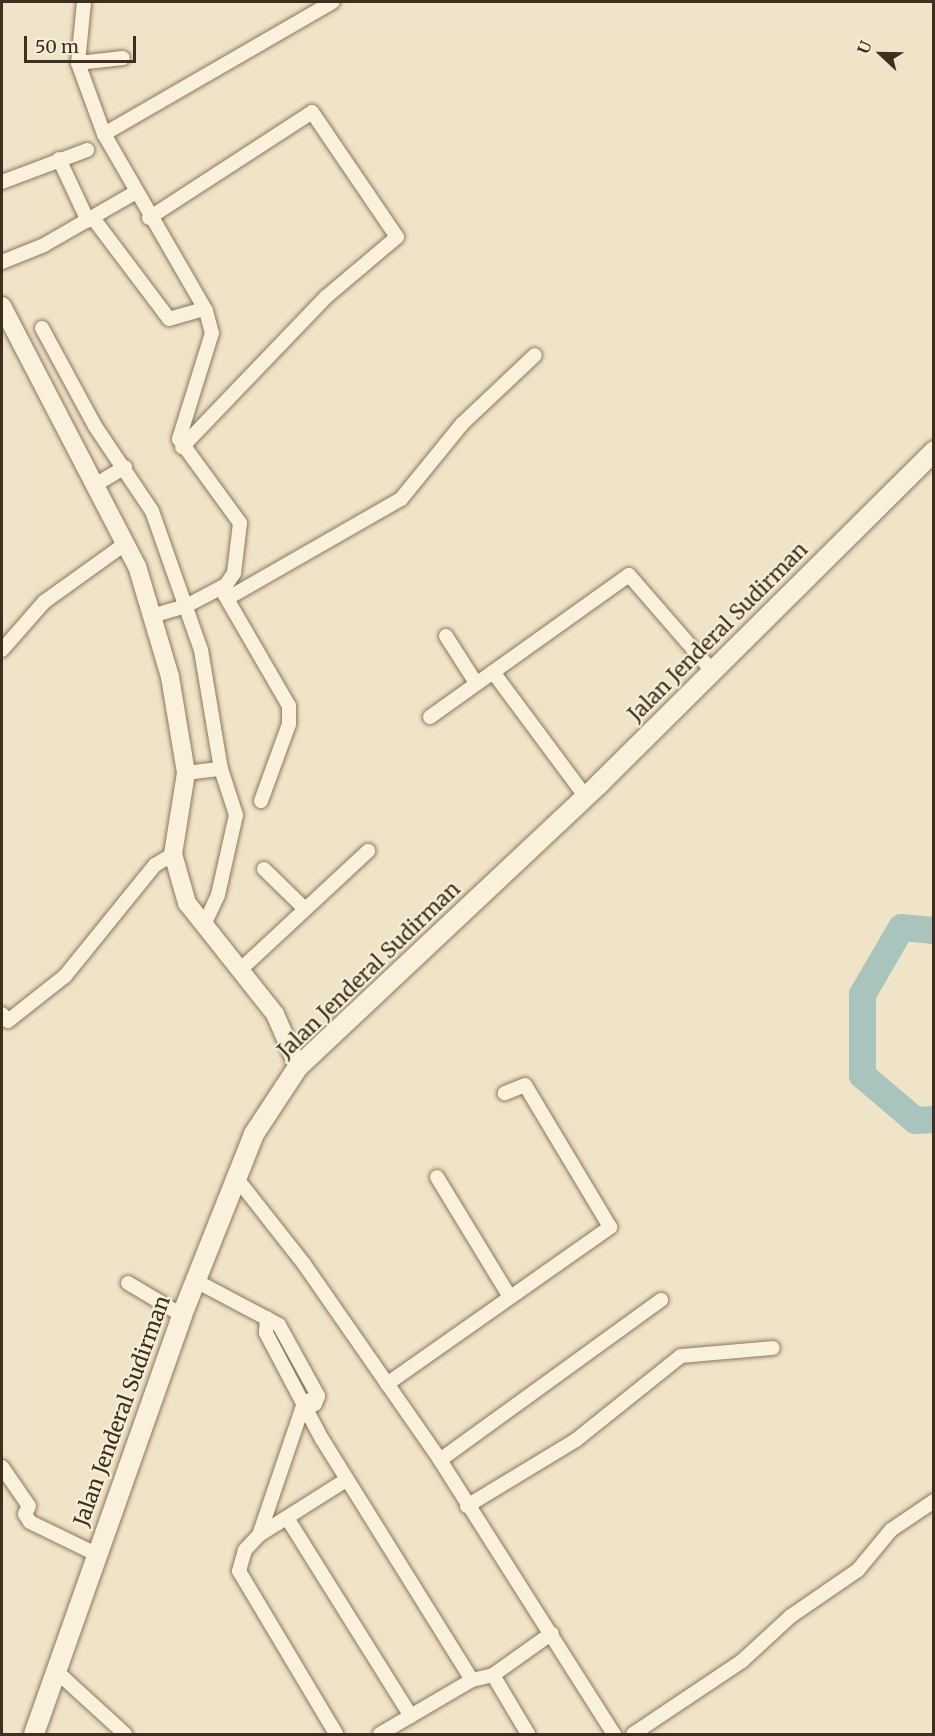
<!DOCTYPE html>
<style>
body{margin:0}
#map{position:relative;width:935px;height:1736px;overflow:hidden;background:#f0e4c8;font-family:Merriweather,serif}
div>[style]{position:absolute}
.river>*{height:27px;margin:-13.5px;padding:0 13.5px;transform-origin:13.5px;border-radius:13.5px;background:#a9c4bc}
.roads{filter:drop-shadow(0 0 2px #8d765c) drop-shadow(0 0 2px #8d765c)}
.minor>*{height:14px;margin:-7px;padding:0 7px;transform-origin:7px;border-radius:7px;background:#faf1dc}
.tertiary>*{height:18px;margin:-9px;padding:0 9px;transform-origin:9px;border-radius:9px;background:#faf1dc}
.secondary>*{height:20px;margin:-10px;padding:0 10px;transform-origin:10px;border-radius:10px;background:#faf1dc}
span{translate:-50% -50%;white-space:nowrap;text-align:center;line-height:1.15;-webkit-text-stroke:4.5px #f7eed8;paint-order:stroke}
.street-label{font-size:21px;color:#3d2e20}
.frame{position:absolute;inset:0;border:3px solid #3d2e20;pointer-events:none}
.north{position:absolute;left:851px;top:24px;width:60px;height:60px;-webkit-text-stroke:4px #f7eed8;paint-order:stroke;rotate:292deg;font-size:16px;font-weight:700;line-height:24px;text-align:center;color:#3d2e20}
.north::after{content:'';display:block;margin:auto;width:21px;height:27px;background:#3d2e20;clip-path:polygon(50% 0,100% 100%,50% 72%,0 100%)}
.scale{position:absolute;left:24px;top:36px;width:112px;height:27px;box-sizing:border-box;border:3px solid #3d2e20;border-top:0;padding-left:8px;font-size:18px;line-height:21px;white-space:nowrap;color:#3d2e20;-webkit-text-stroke:4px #f7eed8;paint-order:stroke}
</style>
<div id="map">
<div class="river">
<i style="left:934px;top:930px;width:33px;rotate:-175deg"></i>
<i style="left:901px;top:927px;width:78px;rotate:120.2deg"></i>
<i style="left:862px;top:994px;width:81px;rotate:90deg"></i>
<i style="left:862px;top:1075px;width:70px;rotate:40.3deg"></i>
<i style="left:915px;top:1120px;width:19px;rotate:-3deg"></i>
</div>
<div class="roads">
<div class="minor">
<i style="left:84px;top:2px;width:61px;rotate:95.6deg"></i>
<i style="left:78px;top:63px;width:76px;rotate:69.9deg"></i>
<i style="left:104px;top:134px;width:204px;rotate:60deg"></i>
<i style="left:206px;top:311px;width:23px;rotate:75deg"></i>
<i style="left:212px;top:333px;width:111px;rotate:107.3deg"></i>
<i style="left:179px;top:439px;width:104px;rotate:54deg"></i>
<i style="left:240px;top:523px;width:50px;rotate:96.8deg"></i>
<i style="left:234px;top:573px;width:14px;rotate:124deg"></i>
<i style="left:226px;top:585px;width:45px;rotate:152.3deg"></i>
<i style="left:186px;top:606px;width:35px;rotate:164deg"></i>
<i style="left:78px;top:63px;width:45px;rotate:-6.3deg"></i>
<i style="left:104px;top:134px;width:264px;rotate:-30deg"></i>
<i style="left:59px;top:159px;width:68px;rotate:64.9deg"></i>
<i style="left:2px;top:182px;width:91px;rotate:-20.6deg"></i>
<i style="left:93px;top:218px;width:126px;rotate:53deg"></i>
<i style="left:169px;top:319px;width:37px;rotate:-16deg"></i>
<i style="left:149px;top:218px;width:194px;rotate:-33deg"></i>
<i style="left:312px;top:112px;width:151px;rotate:55.8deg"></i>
<i style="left:397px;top:237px;width:93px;rotate:139.8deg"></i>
<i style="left:326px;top:297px;width:208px;rotate:133.8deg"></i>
<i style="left:2px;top:262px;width:45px;rotate:-22deg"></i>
<i style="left:44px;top:245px;width:106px;rotate:-29.9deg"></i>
<i style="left:42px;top:328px;width:111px;rotate:61.6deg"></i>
<i style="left:95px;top:426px;width:102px;rotate:56.2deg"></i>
<i style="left:152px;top:511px;width:147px;rotate:70.6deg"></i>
<i style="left:201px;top:650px;width:121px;rotate:80.5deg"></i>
<i style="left:221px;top:769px;width:48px;rotate:71.9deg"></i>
<i style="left:236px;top:815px;width:82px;rotate:102.7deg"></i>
<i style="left:218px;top:895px;width:31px;rotate:115deg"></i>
<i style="left:95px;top:485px;width:35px;rotate:-31deg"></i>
<i style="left:223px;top:592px;width:132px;rotate:59.9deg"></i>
<i style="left:289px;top:706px;width:18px;rotate:90deg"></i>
<i style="left:289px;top:724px;width:82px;rotate:110deg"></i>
<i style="left:228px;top:598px;width:199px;rotate:-29.8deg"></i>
<i style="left:401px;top:499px;width:97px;rotate:-50.9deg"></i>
<i style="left:462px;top:424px;width:100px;rotate:-43.4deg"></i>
<i style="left:446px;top:636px;width:56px;rotate:57.4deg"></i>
<i style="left:2px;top:650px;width:64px;rotate:-48.8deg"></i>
<i style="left:44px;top:602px;width:101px;rotate:-35.7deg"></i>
<i style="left:493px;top:672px;width:167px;rotate:-35.5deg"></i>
<i style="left:629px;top:575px;width:128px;rotate:49.1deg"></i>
<i style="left:430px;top:717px;width:77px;rotate:-35.5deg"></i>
<i style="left:493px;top:672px;width:156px;rotate:53.4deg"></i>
<i style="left:186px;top:773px;width:35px;rotate:-7deg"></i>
<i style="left:264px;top:869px;width:57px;rotate:44.3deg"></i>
<i style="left:240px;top:970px;width:175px;rotate:-42.9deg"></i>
<i style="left:2px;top:1014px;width:9px;rotate:49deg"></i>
<i style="left:8px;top:1021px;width:73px;rotate:-38.3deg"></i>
<i style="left:65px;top:976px;width:143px;rotate:-51deg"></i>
<i style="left:155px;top:865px;width:21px;rotate:-31deg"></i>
<i style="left:437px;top:1177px;width:140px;rotate:58.7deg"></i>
<i style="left:238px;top:1180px;width:107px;rotate:51.8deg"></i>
<i style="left:304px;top:1264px;width:239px;rotate:55.2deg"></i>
<i style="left:440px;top:1460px;width:325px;rotate:57.6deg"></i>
<i style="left:196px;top:1281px;width:94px;rotate:27.9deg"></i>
<i style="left:279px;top:1325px;width:81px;rotate:61.2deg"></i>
<i style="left:318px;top:1396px;width:9px;rotate:111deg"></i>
<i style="left:128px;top:1283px;width:63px;rotate:30.7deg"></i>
<i style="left:267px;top:1318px;width:15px;rotate:94deg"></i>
<i style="left:266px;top:1333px;width:120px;rotate:62.2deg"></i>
<i style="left:322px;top:1439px;width:284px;rotate:58.1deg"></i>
<i style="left:472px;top:1680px;width:22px;rotate:-13deg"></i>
<i style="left:493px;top:1675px;width:72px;rotate:-35.4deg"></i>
<i style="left:387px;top:1384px;width:273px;rotate:-35.1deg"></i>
<i style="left:610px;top:1227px;width:165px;rotate:-120.9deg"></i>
<i style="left:525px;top:1085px;width:22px;rotate:158deg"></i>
<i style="left:318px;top:1396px;width:16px;rotate:153deg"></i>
<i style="left:304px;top:1403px;width:139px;rotate:108.8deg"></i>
<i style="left:259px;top:1535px;width:21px;rotate:133deg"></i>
<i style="left:245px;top:1550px;width:22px;rotate:106deg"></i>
<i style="left:239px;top:1571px;width:190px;rotate:59.2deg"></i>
<i style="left:440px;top:1460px;width:273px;rotate:-35.9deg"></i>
<i style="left:2px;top:1467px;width:47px;rotate:55.3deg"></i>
<i style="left:29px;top:1506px;width:9px;rotate:117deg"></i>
<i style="left:25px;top:1514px;width:9px;rotate:58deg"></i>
<i style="left:30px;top:1522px;width:73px;rotate:25.9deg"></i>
<i style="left:467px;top:1506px;width:127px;rotate:-31.2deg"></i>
<i style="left:576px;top:1440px;width:134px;rotate:-38.7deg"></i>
<i style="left:681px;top:1356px;width:92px;rotate:-5deg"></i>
<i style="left:289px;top:1521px;width:230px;rotate:58deg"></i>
<i style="left:259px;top:1535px;width:103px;rotate:-32.3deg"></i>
<i style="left:55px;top:1670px;width:95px;rotate:42.4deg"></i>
<i style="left:493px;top:1675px;width:69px;rotate:59.3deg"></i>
<i style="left:380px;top:1734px;width:107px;rotate:-30.4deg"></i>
<i style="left:633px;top:1734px;width:131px;rotate:-33.8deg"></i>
<i style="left:742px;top:1661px;width:67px;rotate:-42.6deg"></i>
<i style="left:791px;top:1616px;width:81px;rotate:-34.5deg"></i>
<i style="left:858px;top:1570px;width:52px;rotate:-50.5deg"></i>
<i style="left:891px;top:1530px;width:52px;rotate:-34deg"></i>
</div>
<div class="tertiary">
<i style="left:2px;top:306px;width:293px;rotate:62.6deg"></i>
<i style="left:137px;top:566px;width:116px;rotate:73.4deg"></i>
<i style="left:170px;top:677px;width:97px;rotate:80.5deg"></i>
<i style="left:186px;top:773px;width:82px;rotate:99.1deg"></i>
<i style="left:173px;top:854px;width:51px;rotate:74.1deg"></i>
<i style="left:187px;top:903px;width:142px;rotate:51.6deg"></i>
<i style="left:275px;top:1014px;width:58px;rotate:66.5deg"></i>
</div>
<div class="secondary">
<i style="left:34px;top:1734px;width:444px;rotate:-70.5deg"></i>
<i style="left:182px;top:1315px;width:195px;rotate:-68.3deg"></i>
<i style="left:254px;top:1134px;width:80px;rotate:-56.7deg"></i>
<i style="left:298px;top:1067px;width:415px;rotate:-43.2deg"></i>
<i style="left:600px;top:783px;width:471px;rotate:-44.8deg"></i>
</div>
</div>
<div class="street-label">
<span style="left:718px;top:632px;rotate:-45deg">Jalan Jenderal Sudirman</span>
<span style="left:369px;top:970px;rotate:-44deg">Jalan Jenderal Sudirman</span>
<span style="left:122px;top:1411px;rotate:-70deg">Jalan Jenderal Sudirman</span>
</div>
<div class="frame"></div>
<div class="north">U</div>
<div class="scale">50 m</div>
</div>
